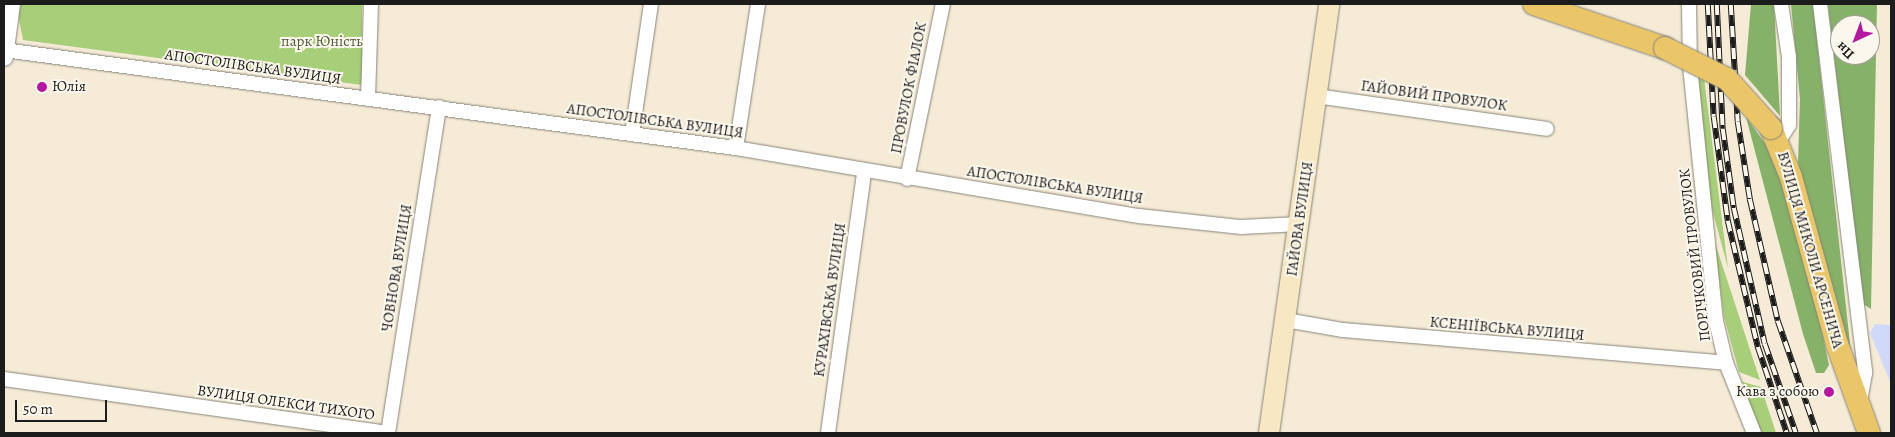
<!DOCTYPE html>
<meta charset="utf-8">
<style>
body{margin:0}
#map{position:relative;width:1895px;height:437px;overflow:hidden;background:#f5ebd6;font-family:Alegreya,serif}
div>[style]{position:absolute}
.built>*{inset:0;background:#d0d9f9}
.green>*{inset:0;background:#a7ce78}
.forest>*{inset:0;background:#85b168}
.roads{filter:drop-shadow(0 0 1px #888479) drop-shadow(0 0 1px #888479)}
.minor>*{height:14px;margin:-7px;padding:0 7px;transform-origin:7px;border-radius:7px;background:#fff}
.tertiary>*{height:18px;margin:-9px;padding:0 9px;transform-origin:9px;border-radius:9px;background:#fff}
.secondary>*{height:20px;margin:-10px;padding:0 10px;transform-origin:10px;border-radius:10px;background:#f7e8c3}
.primary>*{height:22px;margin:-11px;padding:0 11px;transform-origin:11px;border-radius:11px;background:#eac669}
.rail>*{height:5.5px;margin-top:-2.75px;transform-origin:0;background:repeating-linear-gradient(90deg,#fbf7ec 0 11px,#1c1c1c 0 22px);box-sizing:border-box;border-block:1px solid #1c1c1c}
.bridges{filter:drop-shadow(0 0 1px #888479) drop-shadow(0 0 1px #888479)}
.primary-bridge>*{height:22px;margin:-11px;padding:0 11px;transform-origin:11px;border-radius:11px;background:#eac669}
.dots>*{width:14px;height:14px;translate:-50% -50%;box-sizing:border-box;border:2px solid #fbf7ec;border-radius:50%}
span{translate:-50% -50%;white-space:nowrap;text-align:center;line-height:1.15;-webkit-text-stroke:4px #fbf7ec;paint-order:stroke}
.park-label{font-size:15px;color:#4d5a3c}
.street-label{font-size:15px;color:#1c1c1c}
.poi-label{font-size:15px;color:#1c1c1c}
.left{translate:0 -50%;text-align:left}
.right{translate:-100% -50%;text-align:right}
.frame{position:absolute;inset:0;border:5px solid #1c1c1c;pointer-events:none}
.north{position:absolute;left:1830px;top:15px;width:50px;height:50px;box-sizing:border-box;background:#fbf7ec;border:1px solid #a29f99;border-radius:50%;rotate:223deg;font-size:14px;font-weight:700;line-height:20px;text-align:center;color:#1c1c1c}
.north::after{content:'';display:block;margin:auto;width:18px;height:22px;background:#b5179e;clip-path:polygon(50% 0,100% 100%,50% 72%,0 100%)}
.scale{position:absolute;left:15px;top:400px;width:92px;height:22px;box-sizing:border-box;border:2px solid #1c1c1c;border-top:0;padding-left:6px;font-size:15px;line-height:18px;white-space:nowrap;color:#1c1c1c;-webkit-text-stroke:4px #fbf7ec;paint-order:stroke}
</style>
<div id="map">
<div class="built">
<i style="clip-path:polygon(1875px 324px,1891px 325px,1891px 384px,1870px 333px)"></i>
</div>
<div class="green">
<i style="clip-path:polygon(16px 4px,362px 4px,362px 85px,23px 40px)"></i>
<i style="clip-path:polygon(1694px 72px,1704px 78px,1728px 268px,1712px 209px)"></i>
<i style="clip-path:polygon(1714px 240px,1760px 380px,1739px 372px,1724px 317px)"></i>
<i style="clip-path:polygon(1739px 381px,1761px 387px,1776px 433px,1760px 433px)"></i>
</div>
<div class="forest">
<i style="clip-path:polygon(1751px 4px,1774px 4px,1780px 116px,1745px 75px)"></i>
<i style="clip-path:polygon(1791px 4px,1813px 4px,1853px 371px,1798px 162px,1800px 99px)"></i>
<i style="clip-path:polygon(evenodd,1828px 4px,1877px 4px,1871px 309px,1863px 304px,1828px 4px,1840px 25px,1870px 25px,1870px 55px,1840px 55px,1840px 25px)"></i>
<i style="clip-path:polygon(1746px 117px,1775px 157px,1821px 327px,1829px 365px,1824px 373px,1816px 373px,1803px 334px)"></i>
</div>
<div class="roads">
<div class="minor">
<i style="left:1689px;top:4px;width:62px;rotate:89.1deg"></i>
<i style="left:1690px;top:66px;width:256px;rotate:84.2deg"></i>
<i style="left:1716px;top:321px;width:43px;rotate:76.6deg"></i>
<i style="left:1726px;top:363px;width:75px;rotate:68.2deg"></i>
<i style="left:1820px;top:4px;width:372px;rotate:83deg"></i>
<i style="left:1865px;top:373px;width:27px;rotate:100deg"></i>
<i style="left:4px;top:50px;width:739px;rotate:7.63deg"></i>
<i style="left:736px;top:148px;width:409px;rotate:9.6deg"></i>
<i style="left:1139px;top:216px;width:103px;rotate:6.2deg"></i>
<i style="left:1241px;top:227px;width:59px;rotate:-2.9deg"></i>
<i style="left:1316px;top:96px;width:233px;rotate:8.1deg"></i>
<i style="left:368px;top:99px;width:95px;rotate:-88.2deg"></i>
<i style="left:632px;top:134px;width:131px;rotate:-81.7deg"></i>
<i style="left:1778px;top:142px;width:20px;rotate:-57deg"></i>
<i style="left:1789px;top:125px;width:68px;rotate:-90deg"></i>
<i style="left:1789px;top:57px;width:54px;rotate:-98.6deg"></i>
<i style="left:736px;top:148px;width:146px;rotate:-81.3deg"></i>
<i style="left:907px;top:179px;width:179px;rotate:-78.4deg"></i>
<i style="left:1286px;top:320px;width:58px;rotate:10deg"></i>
<i style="left:1343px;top:330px;width:384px;rotate:4.9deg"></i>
<i style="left:4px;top:379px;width:386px;rotate:8deg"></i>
<i style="left:388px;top:433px;width:330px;rotate:-81.1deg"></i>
<i style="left:828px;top:433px;width:263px;rotate:-82.1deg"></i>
</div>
<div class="tertiary">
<i style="left:4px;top:57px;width:53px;rotate:-82.5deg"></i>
</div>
<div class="secondary">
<i style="left:1269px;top:433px;width:433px;rotate:-82deg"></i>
</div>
<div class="primary">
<i style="left:1534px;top:4px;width:138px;rotate:18.6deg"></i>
<i style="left:1771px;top:128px;width:53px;rotate:67.8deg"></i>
<i style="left:1791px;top:177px;width:173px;rotate:74.6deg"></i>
<i style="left:1837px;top:344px;width:95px;rotate:70.2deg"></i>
</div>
</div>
<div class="rail">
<i style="left:1708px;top:4px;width:113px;rotate:87deg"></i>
<i style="left:1714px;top:117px;width:105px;rotate:82.3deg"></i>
<i style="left:1728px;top:221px;width:130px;rotate:76.6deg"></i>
<i style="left:1758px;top:347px;width:91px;rotate:71.4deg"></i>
<i style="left:1717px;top:4px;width:125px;rotate:87.3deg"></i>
<i style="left:1723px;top:129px;width:80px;rotate:82.1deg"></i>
<i style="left:1734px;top:208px;width:139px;rotate:77.2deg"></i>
<i style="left:1765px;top:344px;width:94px;rotate:70.8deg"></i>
<i style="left:1731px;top:4px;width:118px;rotate:86.6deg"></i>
<i style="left:1738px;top:122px;width:78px;rotate:81.1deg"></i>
<i style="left:1750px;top:199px;width:125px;rotate:77.1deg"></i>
<i style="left:1778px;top:321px;width:119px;rotate:70.8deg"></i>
</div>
<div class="bridges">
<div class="primary-bridge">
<i style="left:1665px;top:48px;width:69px;rotate:26.6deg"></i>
<i style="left:1727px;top:79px;width:66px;rotate:48.1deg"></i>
</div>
</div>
<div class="dots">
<i style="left:42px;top:87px;background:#b5179e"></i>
<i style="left:1829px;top:392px;background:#b5179e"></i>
</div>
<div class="park-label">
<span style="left:322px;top:42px">парк Юність</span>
</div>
<div class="street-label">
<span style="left:253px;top:67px;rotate:8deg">АПОСТОЛІВСЬКА ВУЛИЦЯ</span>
<span style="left:909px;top:88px;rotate:-79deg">ПРОВУЛОК ФІАЛОК</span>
<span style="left:1434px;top:96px;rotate:8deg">ГАЙОВИЙ ПРОВУЛОК</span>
<span style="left:655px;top:121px;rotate:8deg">АПОСТОЛІВСЬКА ВУЛИЦЯ</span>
<span style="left:1055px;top:185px;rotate:9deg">АПОСТОЛІВСЬКА ВУЛИЦЯ</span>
<span style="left:1300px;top:219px;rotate:-82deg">ГАЙОВА ВУЛИЦЯ</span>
<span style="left:1810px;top:250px;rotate:74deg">ВУЛИЦЯ МИКОЛИ АРСЕНИЧА</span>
<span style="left:1695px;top:255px;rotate:-97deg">ПОРІЧКОВИЙ ПРОВУЛОК</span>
<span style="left:397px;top:268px;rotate:-81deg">ЧОВНОВА ВУЛИЦЯ</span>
<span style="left:830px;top:300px;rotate:-82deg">КУРАХІВСЬКА ВУЛИЦЯ</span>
<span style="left:1507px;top:329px;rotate:5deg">КСЕНІЇВСЬКА ВУЛИЦЯ</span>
<span style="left:286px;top:403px;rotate:8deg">ВУЛИЦЯ ОЛЕКСИ ТИХОГО</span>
</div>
<div class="poi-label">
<span class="left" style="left:52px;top:87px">Юлія</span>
<span class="right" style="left:1819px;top:392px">Кава з собою</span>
</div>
<div class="frame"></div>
<div class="north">Пн</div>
<div class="scale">50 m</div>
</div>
